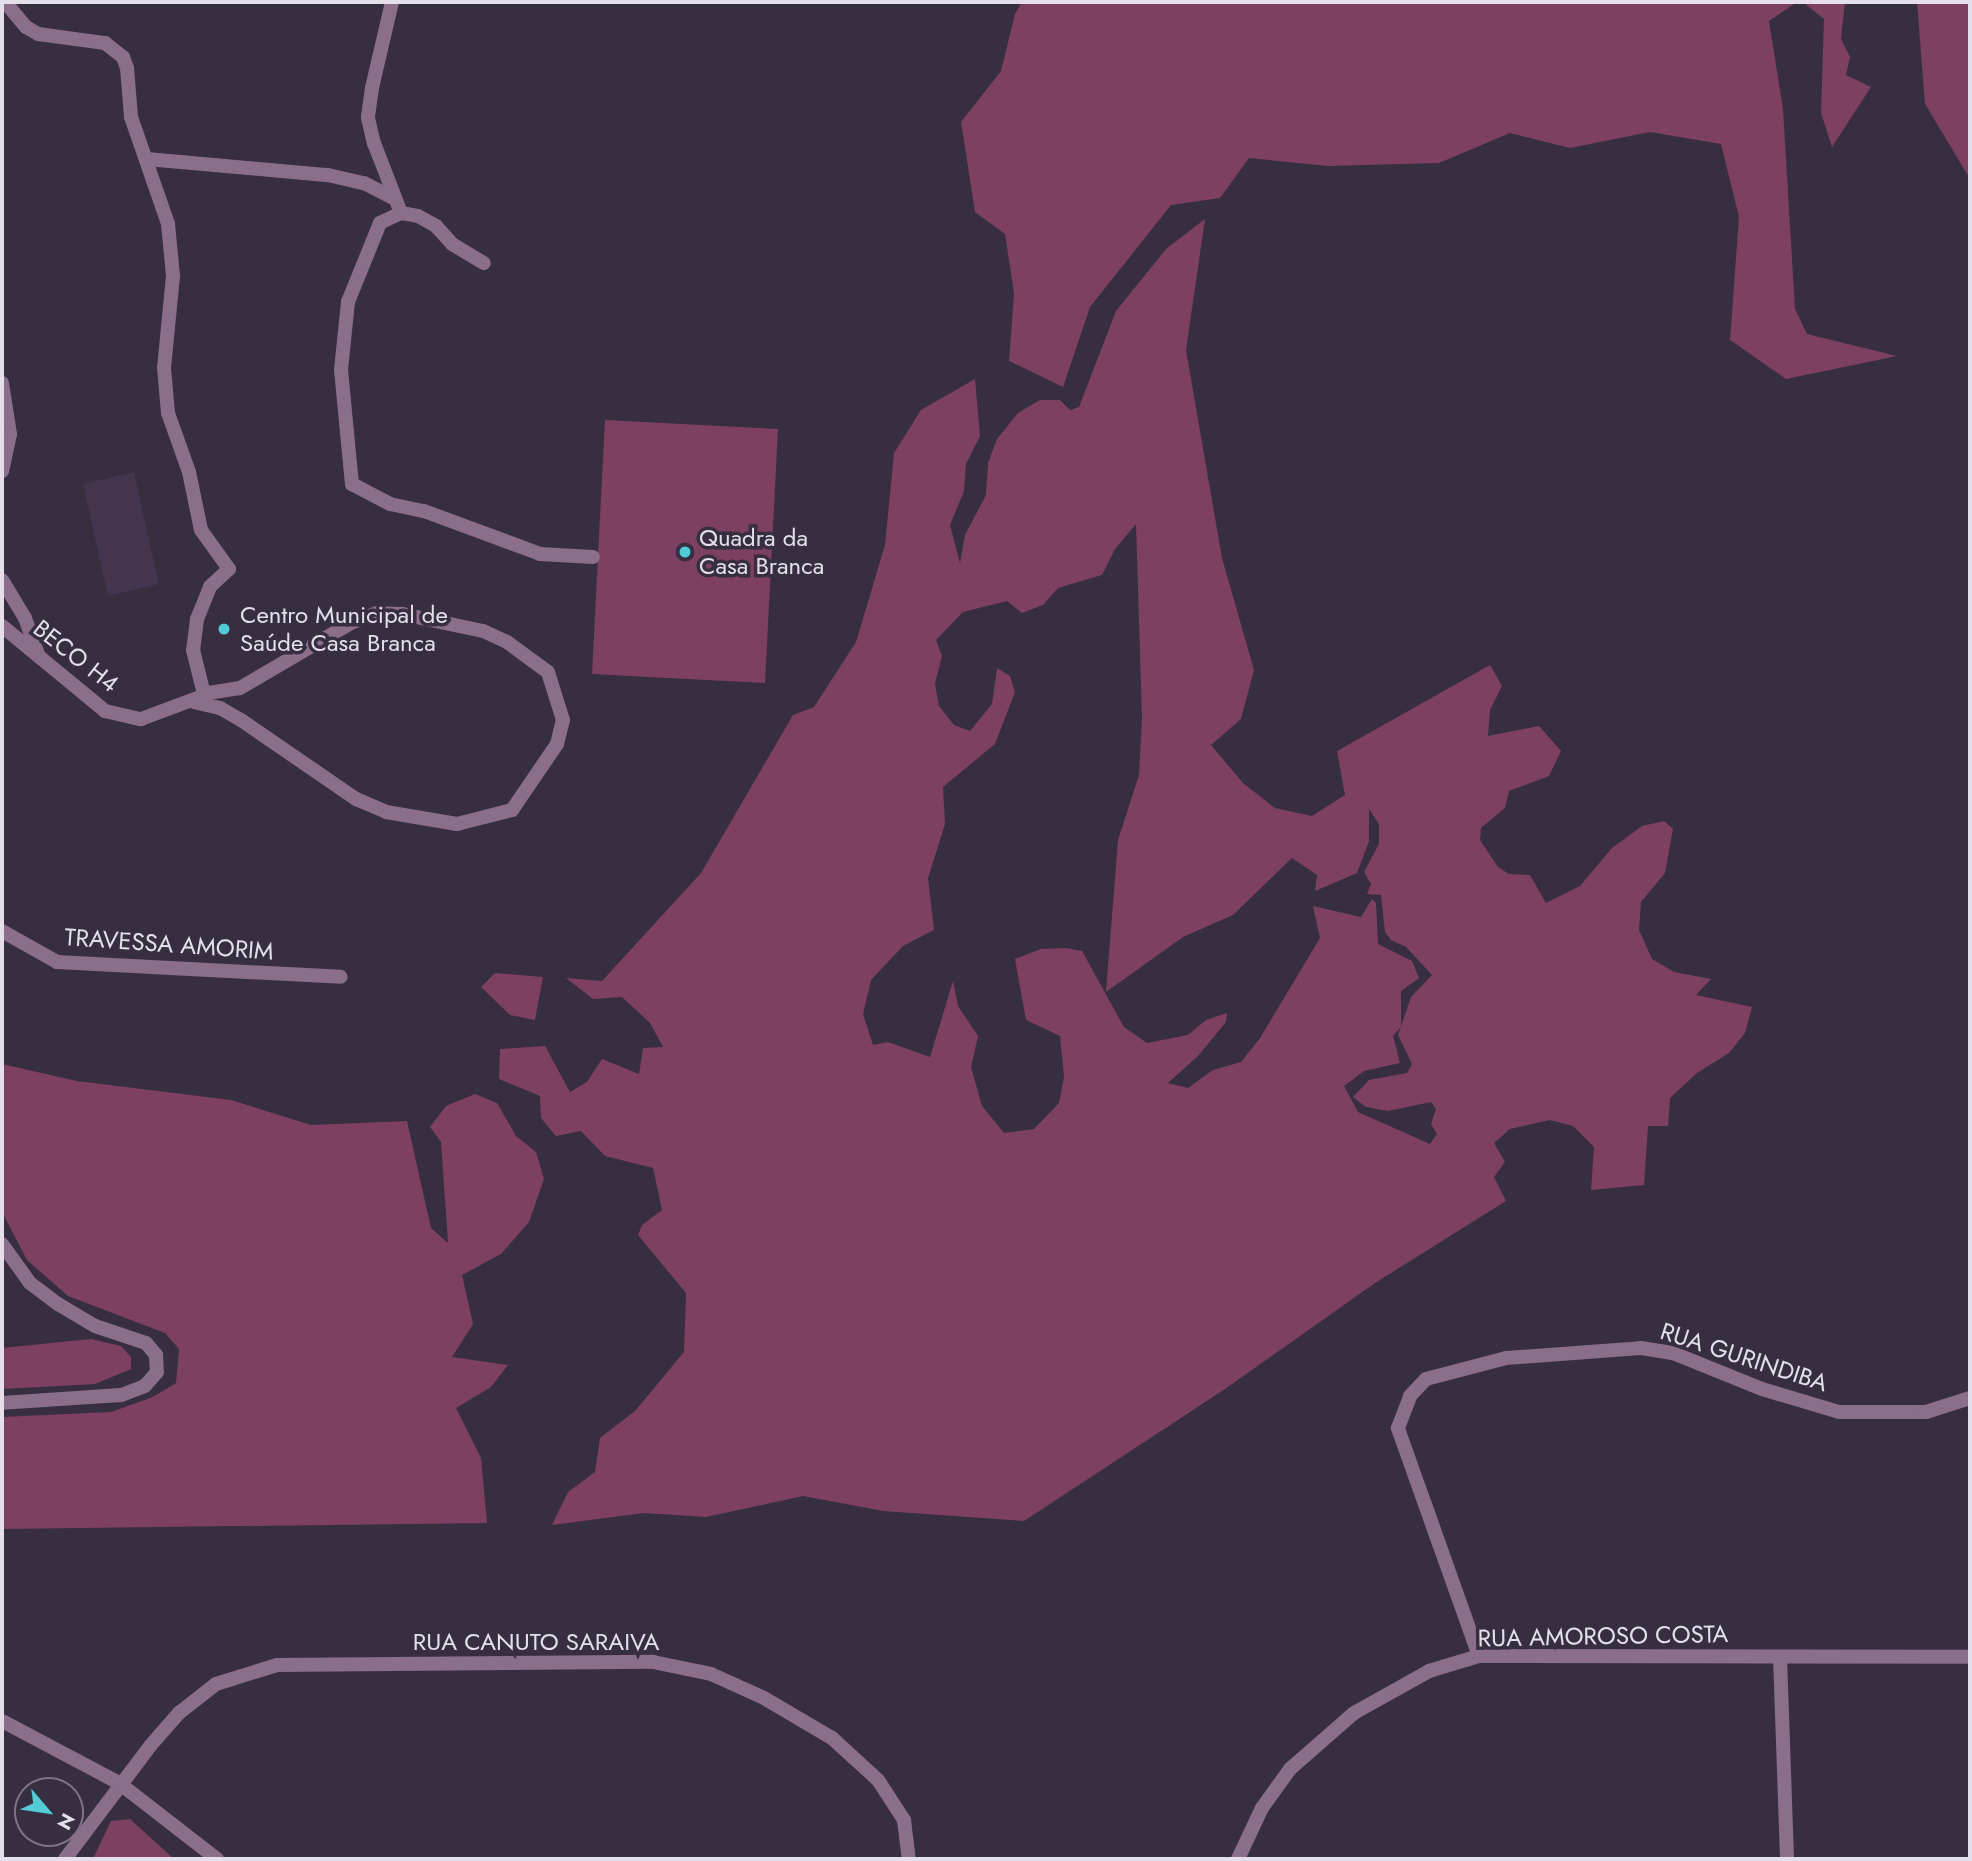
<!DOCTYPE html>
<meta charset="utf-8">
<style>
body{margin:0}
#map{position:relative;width:1972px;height:1861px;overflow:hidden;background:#372e40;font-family:Jost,sans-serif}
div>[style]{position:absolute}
.built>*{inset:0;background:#42354d}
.green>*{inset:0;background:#7d4060}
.minor>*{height:14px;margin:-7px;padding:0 7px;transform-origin:7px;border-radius:7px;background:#8b6e89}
.tertiary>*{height:14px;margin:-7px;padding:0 7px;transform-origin:7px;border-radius:7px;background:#8b6e89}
.dots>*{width:19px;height:19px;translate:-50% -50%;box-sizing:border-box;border:4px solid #372e40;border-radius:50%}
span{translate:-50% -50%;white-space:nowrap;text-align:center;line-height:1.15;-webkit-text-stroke:7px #372e40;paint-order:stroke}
.poi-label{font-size:24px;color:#e5dfeb}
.left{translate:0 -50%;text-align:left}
.street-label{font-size:24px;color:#e5dfeb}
.frame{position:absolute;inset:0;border:4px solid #e5dfeb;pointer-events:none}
.north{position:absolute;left:14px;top:1777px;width:70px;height:70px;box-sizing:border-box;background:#372e40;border:2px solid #7d7584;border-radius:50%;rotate:119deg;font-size:19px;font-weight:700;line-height:28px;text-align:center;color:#e5dfeb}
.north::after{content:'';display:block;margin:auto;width:24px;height:32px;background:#52cbd7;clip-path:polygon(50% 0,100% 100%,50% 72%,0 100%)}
</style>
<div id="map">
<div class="built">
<i style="clip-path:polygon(134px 472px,159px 584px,108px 596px,83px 484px)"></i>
</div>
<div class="green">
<i style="clip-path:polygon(1022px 2px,1797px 2px,1769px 21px,1783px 109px,1795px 309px,1807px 334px,1897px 356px,1786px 379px,1730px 340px,1739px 217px,1721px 144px,1650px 132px,1570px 148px,1510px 133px,1439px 163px,1328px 166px,1249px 158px,1220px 198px,1171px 205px,1090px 307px,1063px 387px,1009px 361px,1014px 293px,1005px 234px,975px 212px,961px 122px,1001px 71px,1015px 14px)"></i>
<i style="clip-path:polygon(1803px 2px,1845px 2px,1841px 39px,1850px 57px,1846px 75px,1871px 87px,1832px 147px,1821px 113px,1824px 19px)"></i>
<i style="clip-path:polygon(1917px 2px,1970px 2px,1970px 179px,1925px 104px)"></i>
<i style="clip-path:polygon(evenodd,1205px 219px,1186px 350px,1222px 558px,1254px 670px,1241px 719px,1211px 745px,1243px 783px,1275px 808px,1312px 816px,1345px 795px,1337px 751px,1490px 665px,1502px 686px,1490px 710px,1488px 736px,1539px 726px,1561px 751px,1549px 776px,1509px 791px,1505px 808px,1481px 828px,1480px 840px,1498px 867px,1509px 874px,1530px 875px,1546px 903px,1580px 886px,1612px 848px,1642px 826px,1664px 821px,1673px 829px,1665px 873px,1641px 902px,1639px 930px,1652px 959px,1674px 972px,1711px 979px,1696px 995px,1752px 1007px,1745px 1033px,1729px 1053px,1697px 1073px,1670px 1098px,1668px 1126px,1648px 1126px,1644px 1185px,1591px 1190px,1594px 1147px,1573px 1126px,1550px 1120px,1510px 1129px,1494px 1143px,1505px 1162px,1494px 1177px,1506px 1201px,1375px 1283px,1225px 1389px,1024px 1521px,883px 1511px,803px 1496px,706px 1517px,644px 1513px,552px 1525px,568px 1492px,595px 1472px,600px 1438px,635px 1411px,684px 1352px,686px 1293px,638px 1235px,642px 1225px,662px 1210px,653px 1168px,605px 1156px,581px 1131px,556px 1136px,541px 1118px,540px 1096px,499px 1079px,500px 1049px,545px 1046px,570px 1092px,587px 1082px,602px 1059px,639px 1074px,643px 1048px,663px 1047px,650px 1023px,622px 997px,593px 999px,566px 978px,602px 981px,701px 873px,793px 715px,814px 707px,856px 642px,885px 545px,894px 453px,921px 410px,975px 379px,980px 436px,966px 464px,964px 491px,950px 525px,960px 563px,965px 535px,986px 495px,988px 463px,997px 439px,1018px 413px,1040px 400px,1060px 400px,1070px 410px,1079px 407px,1116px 311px,1166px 249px,1205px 219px,1136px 524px,1142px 719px,1139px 775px,1118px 840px,1106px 992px,1183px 937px,1233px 915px,1292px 858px,1317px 875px,1315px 891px,1357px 873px,1369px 841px,1369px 809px,1379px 824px,1379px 844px,1364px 872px,1371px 884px,1367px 894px,1381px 895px,1385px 932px,1391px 940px,1406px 947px,1432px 975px,1411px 997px,1398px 1035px,1412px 1064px,1407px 1073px,1369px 1080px,1353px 1097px,1366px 1107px,1388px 1111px,1431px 1102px,1436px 1109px,1431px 1124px,1437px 1134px,1430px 1144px,1358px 1112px,1344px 1086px,1364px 1071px,1400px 1063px,1393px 1036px,1401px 1027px,1401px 991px,1419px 978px,1412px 961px,1378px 944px,1376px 903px,1372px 899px,1361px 917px,1313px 906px,1320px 938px,1260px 1038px,1241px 1062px,1213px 1070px,1188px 1088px,1168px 1083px,1198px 1056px,1226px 1022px,1227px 1013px,1206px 1020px,1188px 1035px,1147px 1043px,1124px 1027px,1082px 951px,1066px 948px,1041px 949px,1015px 959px,1026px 1020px,1060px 1036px,1064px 1077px,1059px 1103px,1034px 1129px,1004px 1133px,982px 1106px,971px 1067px,978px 1036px,958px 1006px,953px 981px,930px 1057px,888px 1042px,873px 1045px,863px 1014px,871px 980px,903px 946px,934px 930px,928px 878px,945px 824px,943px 787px,995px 744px,1015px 692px,1010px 676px,997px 668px,992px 704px,970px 731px,954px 725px,939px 706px,935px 684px,942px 656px,936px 640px,963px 612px,1007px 601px,1022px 613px,1043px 605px,1058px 588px,1102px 575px,1115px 549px,1136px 524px)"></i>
<i style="clip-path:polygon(605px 420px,778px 429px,765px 683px,592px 674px)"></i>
<i style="clip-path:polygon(495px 973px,543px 977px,535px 1020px,510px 1015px,481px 987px)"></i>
<i style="clip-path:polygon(2px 1064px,77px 1081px,231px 1100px,311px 1125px,407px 1121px,431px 1228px,448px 1243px,441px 1142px,430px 1127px,446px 1106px,475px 1094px,497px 1103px,516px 1136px,536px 1152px,544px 1179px,529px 1222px,501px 1254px,462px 1275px,473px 1324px,452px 1357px,508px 1365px,491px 1387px,456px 1408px,481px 1458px,487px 1523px,2px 1529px,2px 1417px,111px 1412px,153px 1397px,176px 1383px,179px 1349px,165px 1333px,68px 1296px,27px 1260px,2px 1212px)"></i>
<i style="clip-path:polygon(91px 1339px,121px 1346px,131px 1357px,131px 1369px,95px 1384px,2px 1389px,2px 1348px)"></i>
<i style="clip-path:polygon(131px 1819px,131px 1820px,174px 1859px,93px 1859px,111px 1821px)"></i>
</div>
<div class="minor">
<i style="left:5px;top:2px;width:33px;rotate:50deg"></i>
<i style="left:26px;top:27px;width:14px;rotate:30deg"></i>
<i style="left:38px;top:34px;width:68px;rotate:7.7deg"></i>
<i style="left:105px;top:43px;width:23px;rotate:38deg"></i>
<i style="left:123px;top:57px;width:12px;rotate:70deg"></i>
<i style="left:127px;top:68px;width:49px;rotate:85.3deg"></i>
<i style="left:131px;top:117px;width:113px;rotate:70.9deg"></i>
<i style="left:168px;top:224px;width:52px;rotate:84.5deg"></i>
<i style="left:173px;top:276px;width:92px;rotate:95.6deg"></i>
<i style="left:164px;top:368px;width:45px;rotate:84.9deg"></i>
<i style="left:168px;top:413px;width:63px;rotate:70.4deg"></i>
<i style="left:189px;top:472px;width:59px;rotate:78.3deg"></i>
<i style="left:201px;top:530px;width:48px;rotate:54.3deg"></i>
<i style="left:229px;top:569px;width:26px;rotate:137deg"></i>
<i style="left:210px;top:587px;width:35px;rotate:112deg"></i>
<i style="left:197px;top:619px;width:31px;rotate:97deg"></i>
<i style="left:193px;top:650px;width:45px;rotate:76deg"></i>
<i style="left:392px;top:2px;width:88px;rotate:103.1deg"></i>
<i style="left:372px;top:88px;width:30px;rotate:98deg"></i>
<i style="left:368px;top:118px;width:26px;rotate:77deg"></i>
<i style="left:374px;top:143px;width:75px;rotate:68.9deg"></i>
<i style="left:401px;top:213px;width:17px;rotate:10deg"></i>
<i style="left:418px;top:216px;width:21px;rotate:29deg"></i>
<i style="left:436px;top:226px;width:24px;rotate:48deg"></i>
<i style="left:452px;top:244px;width:37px;rotate:31deg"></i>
<i style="left:147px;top:159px;width:182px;rotate:5.1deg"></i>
<i style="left:328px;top:175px;width:37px;rotate:13deg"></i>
<i style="left:364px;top:183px;width:35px;rotate:27deg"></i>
<i style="left:401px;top:213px;width:23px;rotate:155deg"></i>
<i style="left:380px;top:223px;width:85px;rotate:112.1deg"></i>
<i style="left:348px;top:302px;width:68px;rotate:95.9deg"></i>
<i style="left:341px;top:370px;width:115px;rotate:84.5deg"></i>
<i style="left:352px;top:484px;width:43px;rotate:27.8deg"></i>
<i style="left:390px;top:504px;width:35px;rotate:12deg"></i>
<i style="left:424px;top:511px;width:124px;rotate:20.3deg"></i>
<i style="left:540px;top:554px;width:53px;rotate:3.2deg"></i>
<i style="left:2px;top:383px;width:52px;rotate:81.1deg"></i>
<i style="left:10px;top:434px;width:38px;rotate:102deg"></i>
<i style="left:2px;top:580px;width:44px;rotate:58.8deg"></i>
<i style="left:25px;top:618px;width:41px;rotate:70.3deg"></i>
<i style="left:2px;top:626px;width:134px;rotate:39.5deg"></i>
<i style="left:105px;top:711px;width:37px;rotate:13deg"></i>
<i style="left:141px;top:719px;width:63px;rotate:-20.4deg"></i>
<i style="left:194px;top:702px;width:27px;rotate:13deg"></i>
<i style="left:220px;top:708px;width:24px;rotate:30deg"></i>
<i style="left:241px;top:720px;width:140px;rotate:34.5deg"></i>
<i style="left:356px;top:799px;width:33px;rotate:23deg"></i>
<i style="left:386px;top:812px;width:72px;rotate:9.6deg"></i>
<i style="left:457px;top:824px;width:57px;rotate:-14.3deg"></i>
<i style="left:512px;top:810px;width:80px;rotate:-55.7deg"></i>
<i style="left:557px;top:744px;width:25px;rotate:-76deg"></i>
<i style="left:563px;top:720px;width:50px;rotate:-107.4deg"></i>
<i style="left:548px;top:672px;width:51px;rotate:-143.8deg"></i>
<i style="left:507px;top:642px;width:26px;rotate:-155deg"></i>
<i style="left:483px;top:631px;width:83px;rotate:-168.1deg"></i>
<i style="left:402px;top:614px;width:25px;rotate:-178deg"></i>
<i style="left:377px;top:613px;width:28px;rotate:159deg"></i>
<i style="left:351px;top:623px;width:129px;rotate:149.6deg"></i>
<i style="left:240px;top:688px;width:36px;rotate:171deg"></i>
<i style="left:2px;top:931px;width:63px;rotate:29.4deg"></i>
<i style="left:57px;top:962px;width:284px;rotate:3deg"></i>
<i style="left:2px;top:1244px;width:48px;rotate:54.3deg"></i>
<i style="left:30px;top:1283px;width:35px;rotate:37deg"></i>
<i style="left:58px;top:1304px;width:43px;rotate:30.7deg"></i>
<i style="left:95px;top:1326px;width:54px;rotate:18.4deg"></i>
<i style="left:146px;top:1343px;width:16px;rotate:50deg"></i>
<i style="left:156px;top:1355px;width:17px;rotate:87deg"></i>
<i style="left:157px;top:1372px;width:18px;rotate:131deg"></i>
<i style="left:145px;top:1386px;width:26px;rotate:159deg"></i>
<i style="left:121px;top:1395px;width:119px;rotate:176.2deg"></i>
<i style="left:1479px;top:1656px;width:242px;rotate:-109.6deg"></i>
<i style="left:1398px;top:1428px;width:34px;rotate:-69deg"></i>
<i style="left:1410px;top:1396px;width:23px;rotate:-47deg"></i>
<i style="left:1426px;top:1379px;width:83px;rotate:-14.7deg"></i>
<i style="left:1506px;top:1358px;width:135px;rotate:-4.2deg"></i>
<i style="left:1641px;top:1348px;width:32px;rotate:9deg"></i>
<i style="left:1673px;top:1353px;width:96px;rotate:22deg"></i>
<i style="left:1762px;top:1389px;width:80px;rotate:16.6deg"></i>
<i style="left:1839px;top:1412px;width:87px"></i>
<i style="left:1926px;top:1412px;width:46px;rotate:-17.7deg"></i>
<i style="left:1780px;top:1657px;width:202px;rotate:88deg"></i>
<i style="left:65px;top:1859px;width:141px;rotate:-53deg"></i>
<i style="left:150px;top:1746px;width:44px;rotate:-48.7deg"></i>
<i style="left:179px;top:1713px;width:47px;rotate:-38.1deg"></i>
<i style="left:216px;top:1684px;width:64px;rotate:-17.3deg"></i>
<i style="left:277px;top:1665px;width:376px;rotate:-0.5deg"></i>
<i style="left:653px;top:1662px;width:59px;rotate:11.7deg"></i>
<i style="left:711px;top:1674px;width:58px;rotate:24.4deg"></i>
<i style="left:764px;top:1698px;width:79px;rotate:30.5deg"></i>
<i style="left:832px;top:1738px;width:62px;rotate:42.4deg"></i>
<i style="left:878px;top:1780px;width:48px;rotate:57deg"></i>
<i style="left:904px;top:1820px;width:39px;rotate:83deg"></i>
<i style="left:1238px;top:1859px;width:56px;rotate:-64.8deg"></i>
<i style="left:1262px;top:1808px;width:48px;rotate:-54.3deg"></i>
<i style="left:1290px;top:1769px;width:85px;rotate:-41.2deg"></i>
<i style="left:1354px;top:1713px;width:86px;rotate:-29.2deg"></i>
<i style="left:1429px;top:1671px;width:52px;rotate:-16.7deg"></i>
<i style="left:1479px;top:1656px;width:491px;rotate:0.1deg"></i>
</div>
<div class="tertiary">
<i style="left:2px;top:1721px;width:132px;rotate:27.9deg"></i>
<i style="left:119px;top:1783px;width:124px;rotate:37.8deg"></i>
</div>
<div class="dots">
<i style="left:685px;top:552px;background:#52cbd7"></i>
<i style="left:224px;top:629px;background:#52cbd7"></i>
</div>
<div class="poi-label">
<span class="left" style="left:699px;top:552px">Quadra da<br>Casa Branca</span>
<span class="left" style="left:240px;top:629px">Centro Municipal de<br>Saúde Casa Branca</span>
</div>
<div class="street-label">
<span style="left:76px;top:656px;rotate:38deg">BECO H4</span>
<span style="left:169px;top:944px;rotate:4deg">TRAVESSA AMORIM</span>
<span style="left:1744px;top:1357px;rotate:18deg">RUA GURINDIBA</span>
<span style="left:1603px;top:1636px;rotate:-1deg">RUA AMOROSO COSTA</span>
<span style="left:536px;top:1642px">RUA CANUTO SARAIVA</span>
</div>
<div class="frame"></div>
<div class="north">N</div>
</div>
